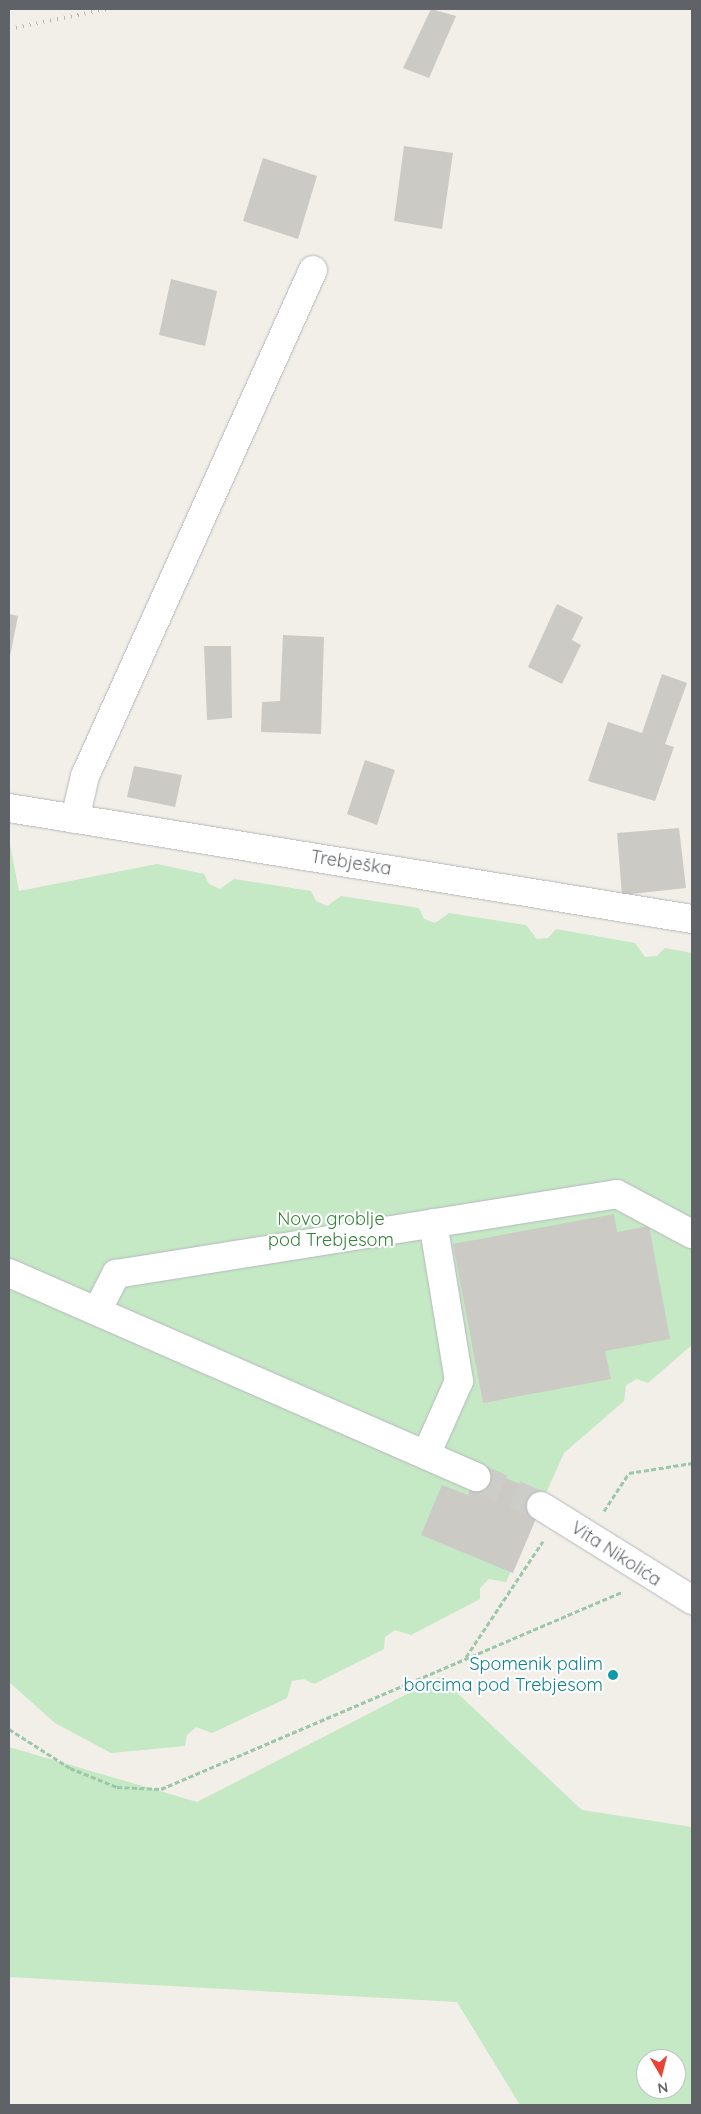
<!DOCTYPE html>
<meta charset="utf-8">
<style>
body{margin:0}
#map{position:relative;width:701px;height:2114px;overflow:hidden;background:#f1efe8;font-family:Quicksand,sans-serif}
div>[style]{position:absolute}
.green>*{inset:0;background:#c5e8c5}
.building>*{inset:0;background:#cccac5}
.minor-tunnel>*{height:28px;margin-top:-14px;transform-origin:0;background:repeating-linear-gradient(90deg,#ccccc8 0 28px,transparent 0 42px)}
.path>*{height:3px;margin-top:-1.5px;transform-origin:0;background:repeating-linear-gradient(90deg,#9cc7a9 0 5px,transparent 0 7.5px)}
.roads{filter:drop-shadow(0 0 1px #b5b8bc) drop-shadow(0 0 1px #b5b8bc)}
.minor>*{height:28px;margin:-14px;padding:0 14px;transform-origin:14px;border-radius:14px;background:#fff}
.rail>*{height:4px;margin-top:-2px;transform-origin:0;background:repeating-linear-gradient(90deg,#b6b7b8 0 1px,transparent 0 7px)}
.dots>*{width:14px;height:14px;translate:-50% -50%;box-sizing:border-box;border:2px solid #fff;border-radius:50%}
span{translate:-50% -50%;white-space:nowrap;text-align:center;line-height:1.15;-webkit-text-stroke:4.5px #fff;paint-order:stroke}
.street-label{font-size:18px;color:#5f6368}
.park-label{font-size:18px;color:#348238}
.culture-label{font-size:18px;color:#0d838f}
.right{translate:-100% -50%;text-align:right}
.frame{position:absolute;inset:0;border:10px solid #5f6368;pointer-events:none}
.north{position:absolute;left:636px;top:2049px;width:50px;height:50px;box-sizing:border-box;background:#fff;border:1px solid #bfc1c3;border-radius:50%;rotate:172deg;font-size:14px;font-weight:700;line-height:20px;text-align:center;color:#5f6368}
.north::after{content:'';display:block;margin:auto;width:18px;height:22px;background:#ea4335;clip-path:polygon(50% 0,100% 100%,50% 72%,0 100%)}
</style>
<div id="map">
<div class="green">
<i style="clip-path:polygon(9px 840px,19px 891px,157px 864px,204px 874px,209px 884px,220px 889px,234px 879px,311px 891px,316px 901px,327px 906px,341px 896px,419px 908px,424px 919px,435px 923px,449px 913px,526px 925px,537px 939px,548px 938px,556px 929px,635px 943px,645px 957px,657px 956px,665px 948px,692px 953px,692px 1345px,648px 1383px,637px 1379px,626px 1385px,624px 1401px,564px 1453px,506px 1582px,489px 1579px,480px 1588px,480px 1599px,411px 1635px,395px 1630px,385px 1637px,384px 1649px,314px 1684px,304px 1679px,292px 1681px,287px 1698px,212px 1733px,196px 1727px,187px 1735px,185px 1746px,111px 1753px,55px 1723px,9px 1682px)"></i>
<i style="clip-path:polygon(evenodd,440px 1677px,582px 1810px,692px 1827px,692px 2105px,520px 2105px,457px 2002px,9px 1977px,9px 1747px,197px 1802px,440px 1677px,646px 2059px,676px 2059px,676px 2089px,646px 2089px,646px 2059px)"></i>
</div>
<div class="building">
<i style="clip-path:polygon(431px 9px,456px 16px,429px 78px,403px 68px)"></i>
<i style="clip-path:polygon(404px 146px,453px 153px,442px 229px,394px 221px)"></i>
<i style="clip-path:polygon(263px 158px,317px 176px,298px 239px,243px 221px)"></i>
<i style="clip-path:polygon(171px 279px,217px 291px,205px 346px,159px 335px)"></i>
<i style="clip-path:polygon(557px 604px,583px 617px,572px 640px,581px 645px,562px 684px,528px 667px)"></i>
<i style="clip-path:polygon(9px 614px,18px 616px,10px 656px,9px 656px)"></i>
<i style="clip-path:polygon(283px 635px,324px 637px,321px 734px,261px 732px,262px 702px,280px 701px)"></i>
<i style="clip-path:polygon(204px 646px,231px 646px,232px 718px,207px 720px)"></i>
<i style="clip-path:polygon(662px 674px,687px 683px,665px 744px,674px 747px,655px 801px,588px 781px,608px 722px,642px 733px)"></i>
<i style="clip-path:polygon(365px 760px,395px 770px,377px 825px,347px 814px)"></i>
<i style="clip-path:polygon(134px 766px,182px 775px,175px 807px,127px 797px)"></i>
<i style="clip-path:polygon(679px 828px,686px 888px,622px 895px,617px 833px)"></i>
<i style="clip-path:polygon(614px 1214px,617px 1232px,649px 1226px,670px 1339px,605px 1351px,611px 1379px,483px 1403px,453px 1244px)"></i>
<i style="clip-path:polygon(480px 1467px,546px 1495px,513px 1573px,421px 1535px,442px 1485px,468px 1495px)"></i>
</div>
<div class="minor-tunnel">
<i style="left:476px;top:1477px;width:71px;rotate:24deg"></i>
</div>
<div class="path">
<i style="left:604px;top:1511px;width:45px;rotate:-56.7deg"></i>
<i style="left:629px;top:1473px;width:64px;rotate:-9deg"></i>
<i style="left:466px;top:1657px;width:139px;rotate:-56.4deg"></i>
<i style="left:9px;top:1729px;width:72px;rotate:32.6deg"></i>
<i style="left:70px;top:1768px;width:51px;rotate:22deg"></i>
<i style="left:117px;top:1787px;width:44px;rotate:2.6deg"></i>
<i style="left:161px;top:1789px;width:501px;rotate:-23.14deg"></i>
</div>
<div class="roads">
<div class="minor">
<i style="left:9px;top:808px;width:692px;rotate:9.23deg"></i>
<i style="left:75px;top:819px;width:44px;rotate:-76.9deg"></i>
<i style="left:85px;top:776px;width:555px;rotate:-65.74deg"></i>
<i style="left:9px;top:1273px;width:510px;rotate:23.6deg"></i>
<i style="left:97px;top:1311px;width:42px;rotate:-62.8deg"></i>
<i style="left:116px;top:1274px;width:507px;rotate:-9.07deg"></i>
<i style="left:617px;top:1194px;width:85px;rotate:28.1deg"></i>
<i style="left:426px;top:1455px;width:81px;rotate:-66deg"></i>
<i style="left:459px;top:1381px;width:160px;rotate:-99.3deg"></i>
<i style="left:541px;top:1506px;width:178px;rotate:31.9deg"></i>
</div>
</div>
<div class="rail">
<i style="left:9px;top:29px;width:100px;rotate:-11.5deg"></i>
</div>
<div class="dots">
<i style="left:613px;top:1675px;background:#0f9aa8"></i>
</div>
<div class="street-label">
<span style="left:351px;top:863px;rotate:9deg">Trebješka</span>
<span style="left:616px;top:1554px;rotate:33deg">Vita Nikolića</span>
</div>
<div class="park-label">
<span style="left:331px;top:1230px">Novo groblje<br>pod Trebjesom</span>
</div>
<div class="culture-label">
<span class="right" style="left:603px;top:1675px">Spomenik palim<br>borcima pod Trebjesom</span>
</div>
<div class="frame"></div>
<div class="north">N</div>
</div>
